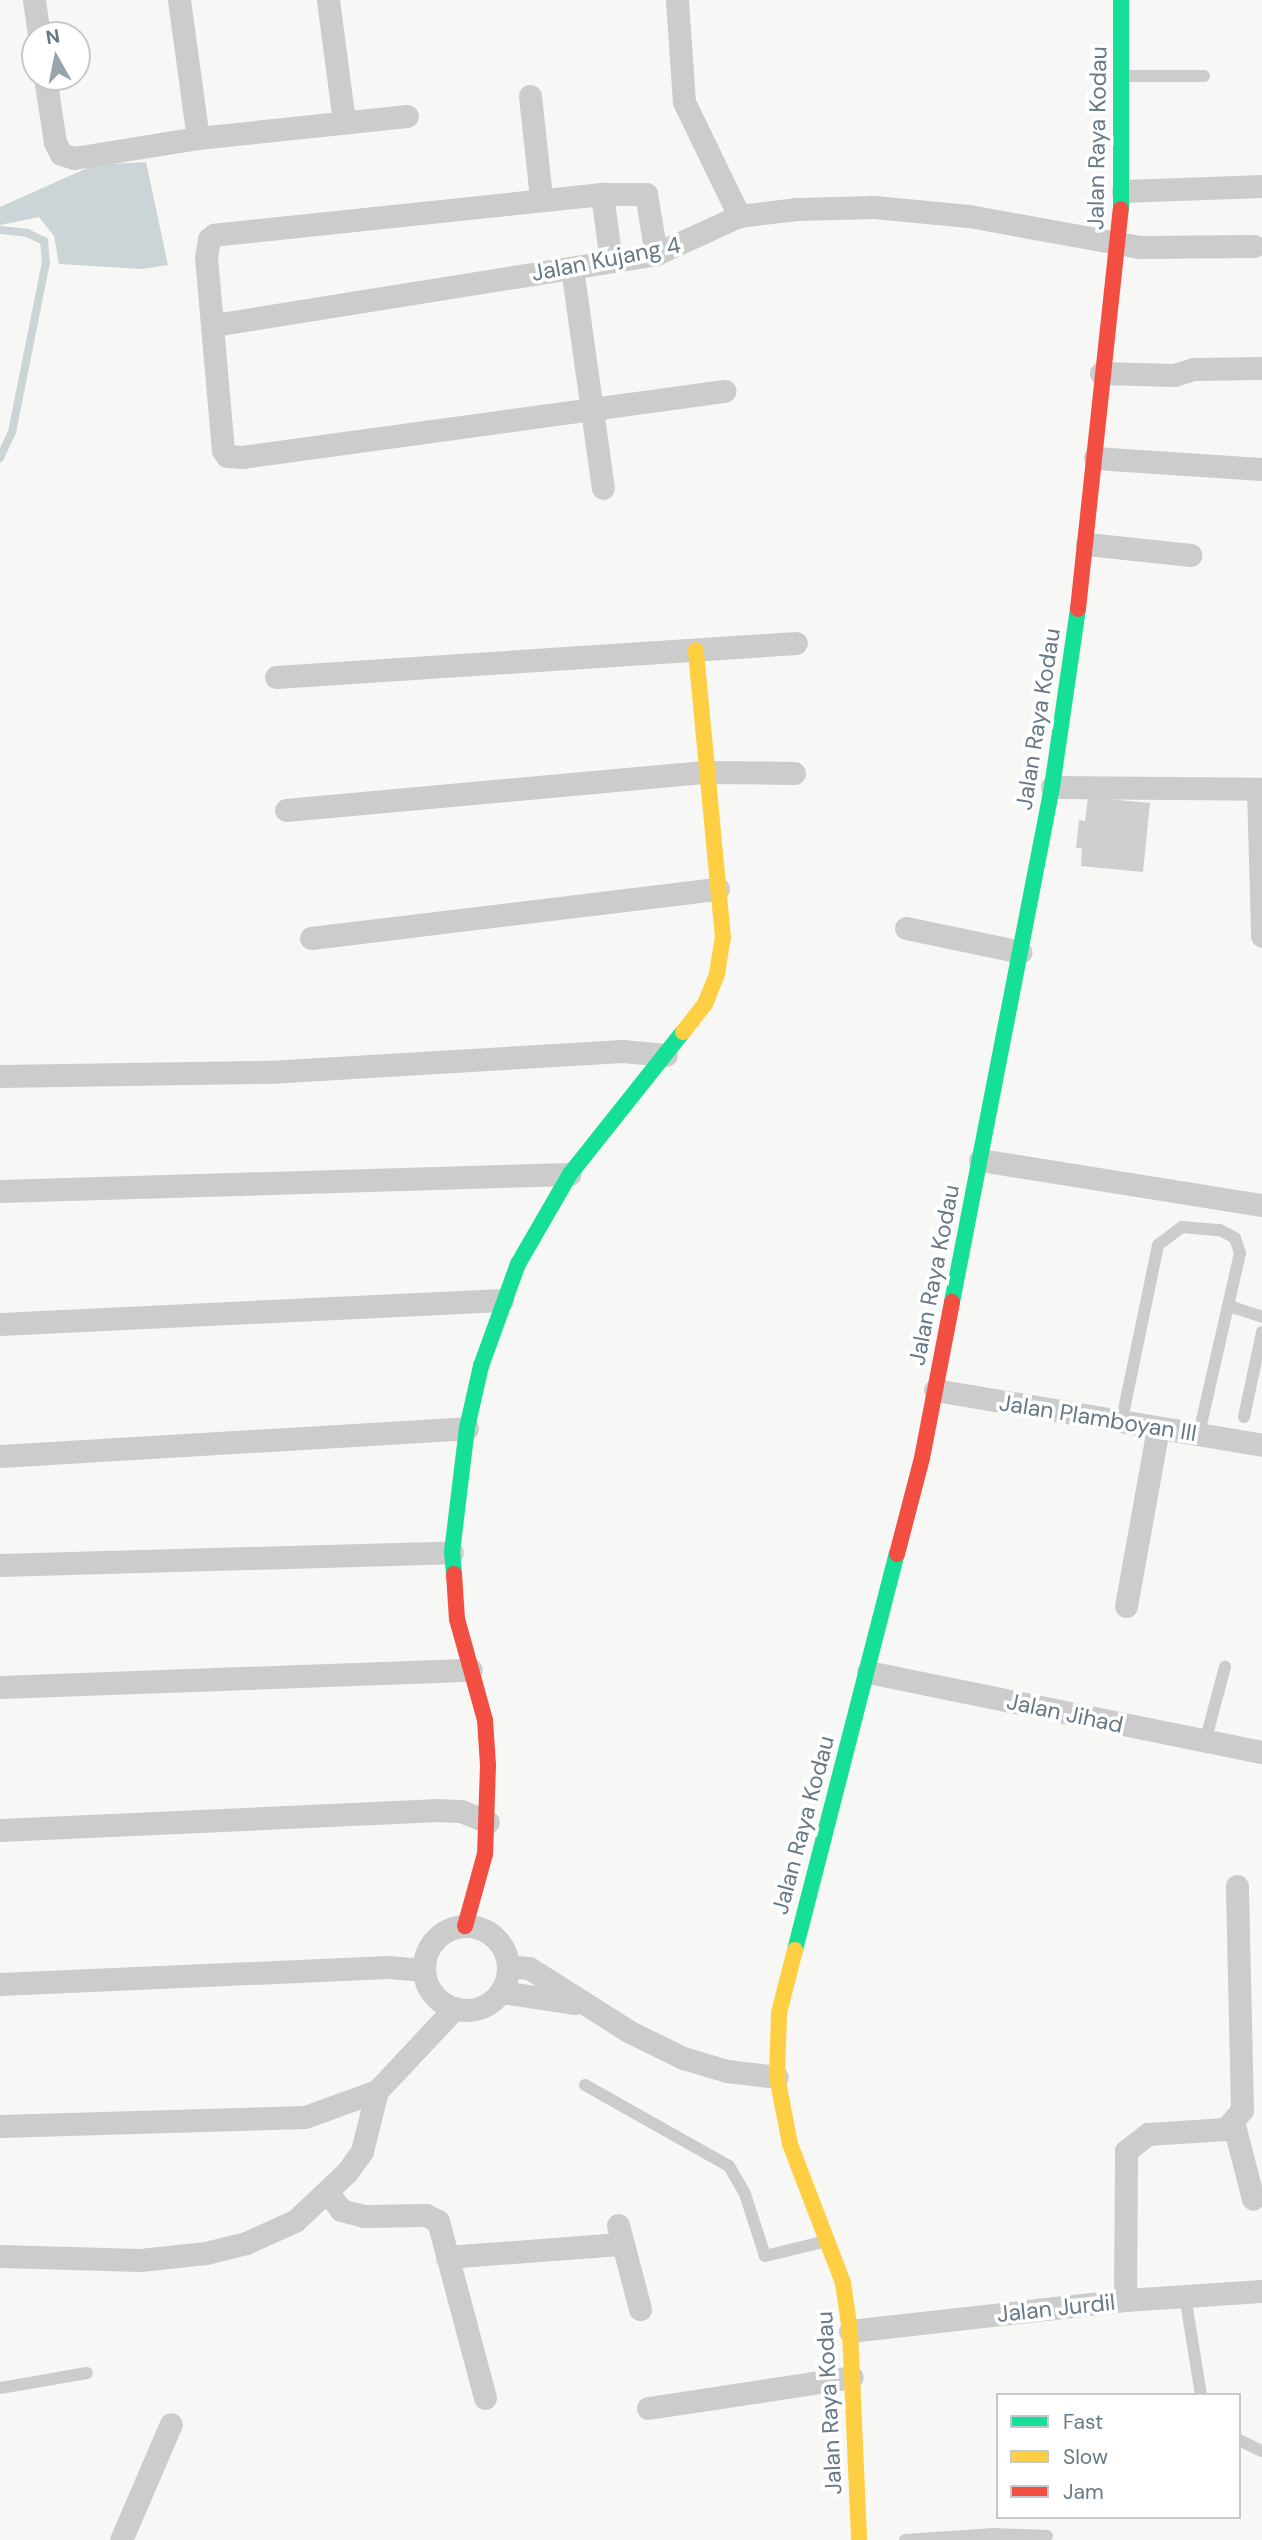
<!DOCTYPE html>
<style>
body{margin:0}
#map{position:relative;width:1262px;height:2540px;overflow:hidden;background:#f7f7f6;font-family:"DM Sans",sans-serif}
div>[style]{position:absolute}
.water>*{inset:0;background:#cbd4d6}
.stream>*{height:8px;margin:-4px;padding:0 4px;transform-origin:4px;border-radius:4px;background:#cbd4d6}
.building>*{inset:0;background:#cecfd0}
.lane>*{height:12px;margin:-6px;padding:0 6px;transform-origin:6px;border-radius:6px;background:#cccccd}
.street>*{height:23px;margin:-11.5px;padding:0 11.5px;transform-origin:11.5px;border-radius:11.5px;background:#cccccd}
.street>.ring{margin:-11.5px;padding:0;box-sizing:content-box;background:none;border:23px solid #cccccd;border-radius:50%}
.fast>*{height:16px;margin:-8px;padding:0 8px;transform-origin:8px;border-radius:8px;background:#16e098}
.slow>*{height:16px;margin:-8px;padding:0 8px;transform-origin:8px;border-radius:8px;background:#ffcf43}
.jam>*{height:16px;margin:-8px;padding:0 8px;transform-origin:8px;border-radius:8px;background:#f24e42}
span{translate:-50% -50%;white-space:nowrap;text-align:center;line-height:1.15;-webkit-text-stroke:7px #fff;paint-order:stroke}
.street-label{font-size:23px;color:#677986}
.legend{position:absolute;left:996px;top:2393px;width:245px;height:126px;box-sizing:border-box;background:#fff;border:2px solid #c2c9cf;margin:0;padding:9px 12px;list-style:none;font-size:21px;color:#677986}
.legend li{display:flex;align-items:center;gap:14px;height:35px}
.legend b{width:35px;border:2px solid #c2c9cf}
.north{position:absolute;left:21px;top:21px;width:70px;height:70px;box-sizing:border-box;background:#fff;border:2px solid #c2c9cf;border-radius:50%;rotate:351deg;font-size:19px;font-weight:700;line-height:28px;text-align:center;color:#677986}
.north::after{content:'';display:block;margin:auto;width:24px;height:32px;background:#99a5ad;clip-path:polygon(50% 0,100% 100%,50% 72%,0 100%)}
</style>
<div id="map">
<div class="water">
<i style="clip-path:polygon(146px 162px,168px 265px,142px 269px,59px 264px,54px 236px,39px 217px,0 225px,0 207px,94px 165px)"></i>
</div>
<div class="stream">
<i style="left:0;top:230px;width:27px;rotate:6deg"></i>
<i style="left:27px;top:233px;width:19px;rotate:25deg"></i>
<i style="left:44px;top:241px;width:21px;rotate:85deg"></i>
<i style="left:46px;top:262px;width:173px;rotate:101.3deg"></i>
<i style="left:12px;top:432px;width:29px;rotate:115deg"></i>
</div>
<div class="building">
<i style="clip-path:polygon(1088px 797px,1150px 803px,1143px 872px,1081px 866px,1082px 848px,1076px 848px,1079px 820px,1085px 821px)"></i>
</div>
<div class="lane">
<i style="left:1123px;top:76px;width:81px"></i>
<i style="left:1229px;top:1306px;width:35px;rotate:18deg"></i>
<i style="left:1244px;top:1417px;width:87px;rotate:-78deg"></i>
<i style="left:1121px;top:1424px;width:183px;rotate:-78.3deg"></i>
<i style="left:1158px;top:1245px;width:30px;rotate:-37deg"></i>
<i style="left:1182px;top:1227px;width:38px;rotate:5deg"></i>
<i style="left:1220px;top:1230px;width:17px;rotate:28deg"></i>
<i style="left:1235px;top:1238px;width:16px;rotate:72deg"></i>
<i style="left:1240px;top:1253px;width:186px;rotate:102.8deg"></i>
<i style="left:1205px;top:1742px;width:78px;rotate:-75.1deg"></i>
<i style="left:585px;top:2085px;width:165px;rotate:29.4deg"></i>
<i style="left:729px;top:2166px;width:32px;rotate:60deg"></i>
<i style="left:745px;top:2194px;width:65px;rotate:72.1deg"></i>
<i style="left:765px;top:2256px;width:64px;rotate:-13.6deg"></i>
<i style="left:1185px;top:2296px;width:100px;rotate:80.8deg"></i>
<i style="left:0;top:2388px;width:88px;rotate:-9.8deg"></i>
<i style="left:1239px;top:2440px;width:25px;rotate:26deg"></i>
<i style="left:905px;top:2540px;width:89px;rotate:-3.9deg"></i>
<i style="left:994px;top:2534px;width:53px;rotate:2.2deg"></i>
</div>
<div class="street">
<i style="left:34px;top:0;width:35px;rotate:82deg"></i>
<i style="left:179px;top:0;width:139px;rotate:82.2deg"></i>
<i style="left:328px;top:0;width:123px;rotate:82.5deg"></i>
<i style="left:677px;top:0;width:102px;rotate:86.1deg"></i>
<i style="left:684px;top:102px;width:127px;rotate:64.2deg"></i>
<i style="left:45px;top:77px;width:66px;rotate:81.3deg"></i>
<i style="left:55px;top:142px;width:13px;rotate:63deg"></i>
<i style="left:61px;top:154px;width:14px;rotate:17deg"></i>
<i style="left:74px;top:158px;width:126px;rotate:-9.2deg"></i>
<i style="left:198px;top:138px;width:210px;rotate:-6deg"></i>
<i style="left:530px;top:96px;width:102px;rotate:83.8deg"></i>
<i style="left:1123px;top:191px;width:139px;rotate:-2.1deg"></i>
<i style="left:602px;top:194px;width:44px"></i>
<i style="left:646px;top:194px;width:61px;rotate:80.5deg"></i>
<i style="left:611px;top:261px;width:68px;rotate:-97.7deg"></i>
<i style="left:602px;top:194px;width:390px;rotate:174deg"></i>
<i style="left:214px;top:235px;width:6px;rotate:141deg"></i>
<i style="left:209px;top:239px;width:18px;rotate:99deg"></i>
<i style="left:206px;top:257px;width:194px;rotate:85deg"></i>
<i style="left:223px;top:450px;width:7px;rotate:56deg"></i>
<i style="left:227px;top:456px;width:15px;rotate:4deg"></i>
<i style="left:242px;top:457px;width:487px;rotate:-7.8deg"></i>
<i style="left:572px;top:268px;width:222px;rotate:82deg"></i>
<i style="left:214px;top:325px;width:448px;rotate:-9.1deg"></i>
<i style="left:656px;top:254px;width:91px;rotate:-24.6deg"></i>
<i style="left:739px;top:216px;width:58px;rotate:-6.9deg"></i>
<i style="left:797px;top:209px;width:77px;rotate:-1.5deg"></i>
<i style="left:874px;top:207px;width:95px;rotate:5.4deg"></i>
<i style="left:969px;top:216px;width:174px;rotate:10.3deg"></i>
<i style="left:1140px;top:247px;width:114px;rotate:-0.5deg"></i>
<i style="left:1101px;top:373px;width:73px;rotate:1.6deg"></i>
<i style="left:1174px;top:375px;width:21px;rotate:-17deg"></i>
<i style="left:1194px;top:369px;width:68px;rotate:-0.8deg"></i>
<i style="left:1095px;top:458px;width:167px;rotate:3.8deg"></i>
<i style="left:1087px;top:544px;width:104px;rotate:6.1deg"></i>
<i style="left:276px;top:677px;width:521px;rotate:-3.74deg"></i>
<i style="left:1052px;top:787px;width:210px;rotate:0.5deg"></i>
<i style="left:1258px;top:789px;width:147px;rotate:88.4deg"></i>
<i style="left:286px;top:810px;width:421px;rotate:-5.2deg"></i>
<i style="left:705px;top:772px;width:89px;rotate:0.6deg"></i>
<i style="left:906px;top:928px;width:117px;rotate:11.8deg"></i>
<i style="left:311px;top:938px;width:410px;rotate:-6.9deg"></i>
<i style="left:0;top:1076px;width:269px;rotate:-0.9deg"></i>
<i style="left:269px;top:1072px;width:354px;rotate:-3.4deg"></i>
<i style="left:622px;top:1051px;width:44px;rotate:5.2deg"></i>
<i style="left:980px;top:1160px;width:286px;rotate:9.1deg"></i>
<i style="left:0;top:1191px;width:570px;rotate:-1.71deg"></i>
<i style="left:0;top:1324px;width:503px;rotate:-2.74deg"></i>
<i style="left:935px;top:1390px;width:332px;rotate:9.5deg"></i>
<i style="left:0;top:1456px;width:468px;rotate:-3.4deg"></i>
<i style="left:0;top:1565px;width:452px;rotate:-1.6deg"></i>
<i style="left:1126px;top:1606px;width:180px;rotate:-79.8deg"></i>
<i style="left:868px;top:1672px;width:402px;rotate:11.5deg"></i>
<i style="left:0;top:1687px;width:471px;rotate:-2.1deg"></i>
<i style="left:0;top:1830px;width:434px;rotate:-2.6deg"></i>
<i style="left:434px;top:1810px;width:27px;rotate:2deg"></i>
<i style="left:461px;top:1811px;width:29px;rotate:22deg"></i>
<i class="ring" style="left:424px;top:1926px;width:61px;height:61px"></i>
<i style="left:509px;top:1966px;width:20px;rotate:6deg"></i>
<i style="left:529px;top:1968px;width:120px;rotate:32.4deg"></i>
<i style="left:630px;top:2032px;width:59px;rotate:26.1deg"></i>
<i style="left:683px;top:2058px;width:46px;rotate:16.5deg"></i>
<i style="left:727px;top:2071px;width:50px;rotate:6.8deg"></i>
<i style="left:0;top:1984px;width:388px;rotate:-2.5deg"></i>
<i style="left:388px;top:1967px;width:36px;rotate:5deg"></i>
<i style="left:502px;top:1992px;width:74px;rotate:8.6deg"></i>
<i style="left:1234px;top:2125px;width:76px;rotate:75.6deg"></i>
<i style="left:0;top:2126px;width:305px;rotate:-1.7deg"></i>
<i style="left:305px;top:2117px;width:77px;rotate:-19.9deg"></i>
<i style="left:377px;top:2091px;width:114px;rotate:-46.8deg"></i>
<i style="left:327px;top:2192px;width:23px;rotate:52deg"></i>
<i style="left:341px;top:2210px;width:23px;rotate:15deg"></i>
<i style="left:363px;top:2216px;width:63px;rotate:-0.9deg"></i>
<i style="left:426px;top:2215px;width:13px;rotate:27deg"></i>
<i style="left:438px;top:2221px;width:183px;rotate:75.1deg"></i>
<i style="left:618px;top:2225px;width:87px;rotate:75.3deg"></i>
<i style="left:0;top:2256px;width:140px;rotate:1.6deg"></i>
<i style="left:140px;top:2260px;width:66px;rotate:-6.1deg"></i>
<i style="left:206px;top:2253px;width:41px;rotate:-14deg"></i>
<i style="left:246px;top:2243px;width:54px;rotate:-24.2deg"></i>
<i style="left:295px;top:2221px;width:71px;rotate:-43.3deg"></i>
<i style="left:347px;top:2172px;width:26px;rotate:-54deg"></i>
<i style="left:362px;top:2151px;width:62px;rotate:-76deg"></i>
<i style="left:447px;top:2257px;width:173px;rotate:-4.3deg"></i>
<i style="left:1125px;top:2300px;width:149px;rotate:-89.6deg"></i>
<i style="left:1126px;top:2151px;width:28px;rotate:-38deg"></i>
<i style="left:1148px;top:2134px;width:78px;rotate:-3.7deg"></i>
<i style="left:1226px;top:2129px;width:25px;rotate:-50deg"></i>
<i style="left:1242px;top:2110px;width:224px;rotate:-91.3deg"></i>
<i style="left:850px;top:2331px;width:277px;rotate:-6.4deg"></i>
<i style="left:1125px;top:2300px;width:137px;rotate:-3.8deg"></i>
<i style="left:648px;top:2408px;width:206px;rotate:-8.6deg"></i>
<i style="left:121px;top:2540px;width:126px;rotate:-66.7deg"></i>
</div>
<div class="fast">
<i style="left:1121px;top:0;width:209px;rotate:90deg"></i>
<i style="left:952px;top:1302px;width:525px;rotate:-79.01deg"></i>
<i style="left:1052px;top:787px;width:180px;rotate:-81.7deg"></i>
<i style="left:454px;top:1574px;width:22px;rotate:-95deg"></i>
<i style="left:452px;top:1552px;width:125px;rotate:-83.1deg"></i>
<i style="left:467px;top:1428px;width:64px;rotate:-77.3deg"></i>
<i style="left:481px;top:1366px;width:109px;rotate:-70.1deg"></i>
<i style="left:518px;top:1264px;width:104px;rotate:-60deg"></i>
<i style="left:570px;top:1174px;width:181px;rotate:-51.5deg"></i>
<i style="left:795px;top:1950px;width:409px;rotate:-75.6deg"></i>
</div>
<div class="slow">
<i style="left:683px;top:1032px;width:36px;rotate:-52deg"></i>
<i style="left:705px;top:1004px;width:32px;rotate:-68deg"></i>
<i style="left:717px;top:974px;width:36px;rotate:-81deg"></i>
<i style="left:723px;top:938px;width:289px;rotate:-95.4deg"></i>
<i style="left:795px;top:1950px;width:65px;rotate:104.3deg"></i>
<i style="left:779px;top:2013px;width:64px;rotate:91.8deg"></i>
<i style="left:777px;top:2077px;width:68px;rotate:79deg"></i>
<i style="left:790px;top:2144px;width:149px;rotate:69.1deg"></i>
<i style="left:843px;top:2283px;width:49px;rotate:81.7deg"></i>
<i style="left:850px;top:2331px;width:209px;rotate:87.5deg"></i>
</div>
<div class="jam">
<i style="left:1078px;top:609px;width:402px;rotate:-83.9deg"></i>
<i style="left:897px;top:1554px;width:99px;rotate:-75.4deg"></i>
<i style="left:922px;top:1458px;width:159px;rotate:-79.1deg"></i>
<i style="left:454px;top:1574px;width:45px;rotate:86.2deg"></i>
<i style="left:457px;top:1619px;width:105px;rotate:74.5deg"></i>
<i style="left:485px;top:1720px;width:45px;rotate:86.2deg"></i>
<i style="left:488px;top:1765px;width:89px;rotate:91.9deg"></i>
<i style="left:485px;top:1854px;width:75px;rotate:105.5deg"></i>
</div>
<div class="street-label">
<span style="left:1097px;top:138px;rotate:-89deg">Jalan Raya Kodau</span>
<span style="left:606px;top:259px;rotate:-11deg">Jalan Kujang 4</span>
<span style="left:1038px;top:719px;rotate:-81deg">Jalan Raya Kodau</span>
<span style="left:934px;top:1275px;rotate:-79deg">Jalan Raya Kodau</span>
<span style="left:1098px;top:1418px;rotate:9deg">Jalan Plamboyan III</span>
<span style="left:1065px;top:1713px;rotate:12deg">Jalan Jihad</span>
<span style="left:803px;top:1825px;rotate:-75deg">Jalan Raya Kodau</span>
<span style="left:1056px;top:2308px;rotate:-6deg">Jalan Jurdil</span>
<span style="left:829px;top:2403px;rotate:-93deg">Jalan Raya Kodau</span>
</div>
<ul class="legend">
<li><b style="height:9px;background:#16e098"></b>Fast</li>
<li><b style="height:9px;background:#ffcf43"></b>Slow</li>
<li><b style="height:9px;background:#f24e42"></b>Jam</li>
</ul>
<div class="north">N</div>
</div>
